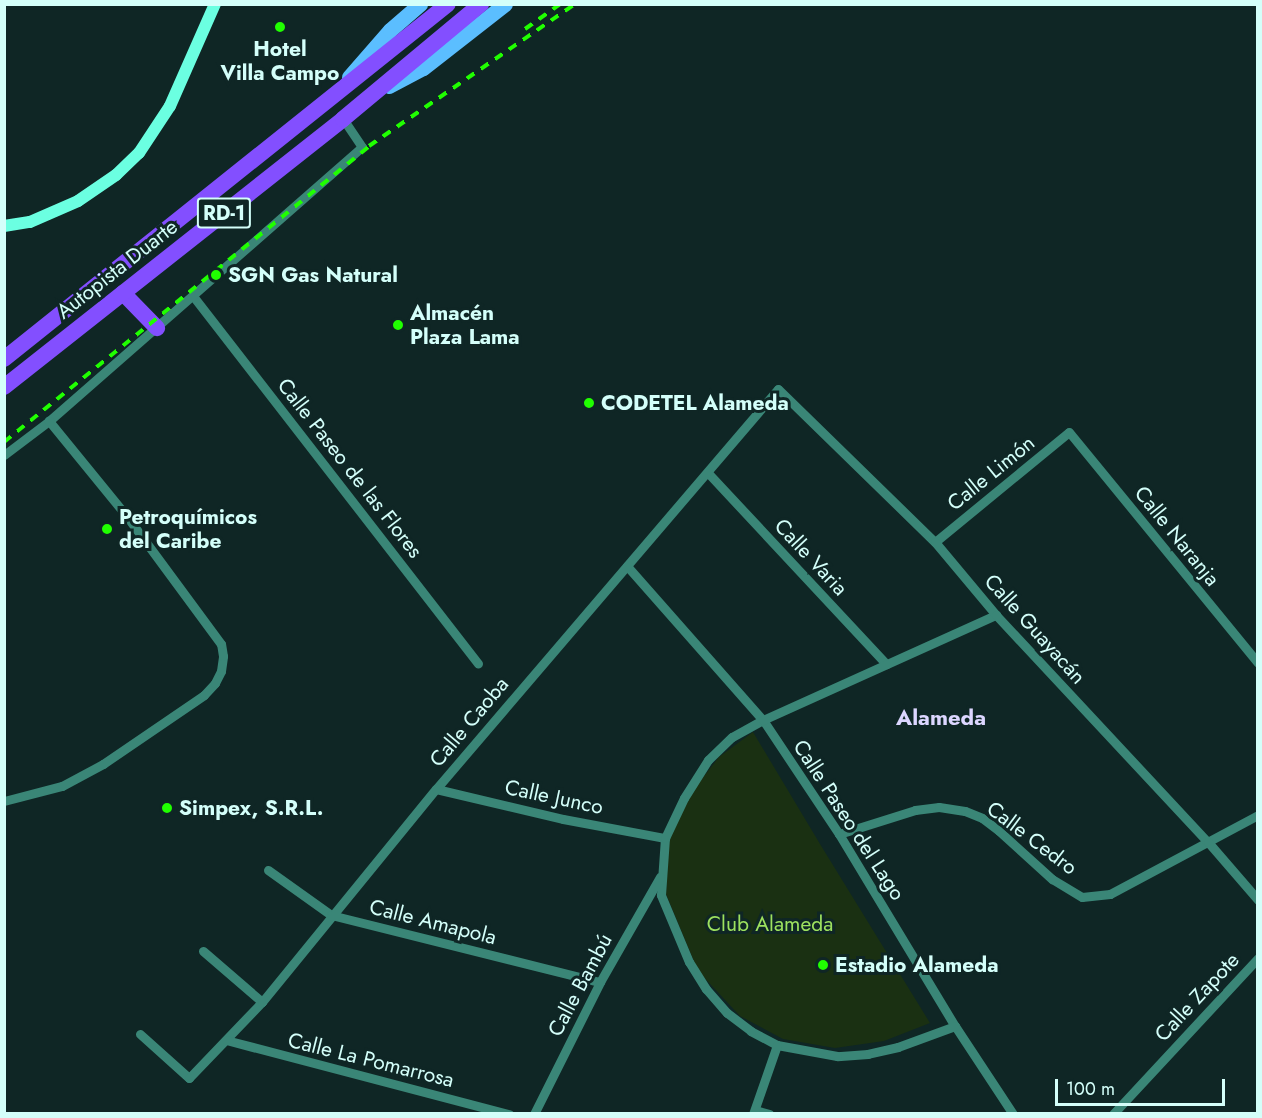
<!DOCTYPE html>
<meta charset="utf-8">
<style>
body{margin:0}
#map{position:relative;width:1262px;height:1118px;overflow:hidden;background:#0f2625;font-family:Jost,sans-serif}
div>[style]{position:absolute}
.green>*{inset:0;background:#1a3012}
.minor>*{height:9px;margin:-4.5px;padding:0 4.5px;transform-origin:4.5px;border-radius:4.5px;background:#3a8677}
.secondary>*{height:12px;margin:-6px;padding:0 6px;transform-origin:6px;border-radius:6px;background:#6bffe1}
.primary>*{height:15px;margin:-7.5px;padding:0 7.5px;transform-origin:7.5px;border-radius:7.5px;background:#5bbeff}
.motorway>*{height:16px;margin:-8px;padding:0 8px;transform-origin:8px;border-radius:8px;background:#834fff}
.rail>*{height:4px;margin-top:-2px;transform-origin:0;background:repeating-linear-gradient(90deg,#20ff00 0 9px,transparent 0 17px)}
.dots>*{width:16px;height:16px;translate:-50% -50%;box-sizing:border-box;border:3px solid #0f2625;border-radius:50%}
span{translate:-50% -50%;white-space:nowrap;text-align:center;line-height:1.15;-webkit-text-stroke:6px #0f2625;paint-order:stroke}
.shield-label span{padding:2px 4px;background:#0f2625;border:2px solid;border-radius:4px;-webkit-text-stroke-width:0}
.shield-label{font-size:20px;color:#d4fffa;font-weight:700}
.poi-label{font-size:21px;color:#d4fffa;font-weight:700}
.left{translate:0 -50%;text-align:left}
.street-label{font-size:21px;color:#d4fffa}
.park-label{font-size:21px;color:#9de15f}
.neighbourhood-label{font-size:22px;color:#dcd6ff;font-weight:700}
.frame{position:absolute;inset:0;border:6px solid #d4fffa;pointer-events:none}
.scale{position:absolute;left:1055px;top:1079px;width:170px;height:27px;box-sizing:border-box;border:3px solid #d4fffa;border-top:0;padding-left:8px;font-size:18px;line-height:21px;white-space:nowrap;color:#d4fffa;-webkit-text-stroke:4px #0f2625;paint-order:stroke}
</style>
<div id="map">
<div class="green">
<i style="clip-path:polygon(753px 732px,820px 844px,930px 1023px,884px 1041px,835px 1048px,783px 1039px,740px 1016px,698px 971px,666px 894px,669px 839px,694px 789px,719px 757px)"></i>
</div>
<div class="minor">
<i style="left:193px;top:296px;width:465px;rotate:52.2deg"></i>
<i style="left:4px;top:455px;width:56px;rotate:-37.1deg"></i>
<i style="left:49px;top:421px;width:416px;rotate:-41.2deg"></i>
<i style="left:362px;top:147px;width:34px;rotate:-124deg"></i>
<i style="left:709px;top:474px;width:260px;rotate:47deg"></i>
<i style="left:935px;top:542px;width:173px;rotate:-39.4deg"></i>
<i style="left:1069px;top:432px;width:298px;rotate:50.7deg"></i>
<i style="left:627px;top:566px;width:205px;rotate:48.6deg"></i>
<i style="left:763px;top:720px;width:137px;rotate:56.3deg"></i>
<i style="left:839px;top:834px;width:224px;rotate:58.9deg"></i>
<i style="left:955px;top:1026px;width:105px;rotate:56.6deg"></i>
<i style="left:436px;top:789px;width:130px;rotate:13.3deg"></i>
<i style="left:563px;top:819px;width:104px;rotate:10.6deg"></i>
<i style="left:4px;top:801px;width:60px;rotate:-14.5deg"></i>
<i style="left:62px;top:786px;width:47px;rotate:-28.2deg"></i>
<i style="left:103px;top:764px;width:122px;rotate:-34.3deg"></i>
<i style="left:204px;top:695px;width:16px;rotate:-47deg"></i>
<i style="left:215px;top:683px;width:13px;rotate:-63deg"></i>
<i style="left:221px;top:671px;width:15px;rotate:-82deg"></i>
<i style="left:223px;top:656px;width:12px;rotate:-99deg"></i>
<i style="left:221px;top:644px;width:155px;rotate:-126.4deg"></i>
<i style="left:129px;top:519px;width:127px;rotate:-129.2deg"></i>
<i style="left:839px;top:834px;width:80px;rotate:-17.5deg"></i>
<i style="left:915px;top:810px;width:24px;rotate:-7deg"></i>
<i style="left:939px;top:807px;width:26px;rotate:9deg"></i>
<i style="left:965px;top:811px;width:18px;rotate:22deg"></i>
<i style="left:982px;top:818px;width:21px;rotate:37deg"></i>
<i style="left:999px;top:831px;width:72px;rotate:42.2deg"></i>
<i style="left:1052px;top:879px;width:35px;rotate:31deg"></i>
<i style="left:1082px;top:897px;width:28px;rotate:-6deg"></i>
<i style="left:1110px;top:894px;width:168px;rotate:-28.1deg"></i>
<i style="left:268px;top:870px;width:77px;rotate:35.5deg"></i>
<i style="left:331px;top:915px;width:277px;rotate:14deg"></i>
<i style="left:203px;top:951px;width:78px;rotate:40.8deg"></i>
<i style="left:955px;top:1026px;width:61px;rotate:159.8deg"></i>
<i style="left:898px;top:1047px;width:31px;rotate:167deg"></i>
<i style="left:868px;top:1054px;width:31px;rotate:176deg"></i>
<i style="left:837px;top:1056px;width:61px;rotate:-169.6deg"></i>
<i style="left:777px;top:1045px;width:30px;rotate:-152deg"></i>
<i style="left:751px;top:1031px;width:30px;rotate:-143deg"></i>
<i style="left:727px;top:1013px;width:32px;rotate:-131deg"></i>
<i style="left:706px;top:989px;width:32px;rotate:-122deg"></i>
<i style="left:689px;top:962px;width:73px;rotate:-112.7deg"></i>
<i style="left:661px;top:895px;width:57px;rotate:-86deg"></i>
<i style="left:665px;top:838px;width:44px;rotate:-64.6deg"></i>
<i style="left:684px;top:798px;width:45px;rotate:-57.7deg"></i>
<i style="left:708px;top:760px;width:33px;rotate:-44deg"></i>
<i style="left:732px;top:737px;width:35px;rotate:-29deg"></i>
<i style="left:763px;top:720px;width:256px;rotate:-24.3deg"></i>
<i style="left:140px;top:1034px;width:66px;rotate:41.9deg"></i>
<i style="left:189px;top:1078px;width:105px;rotate:-46.2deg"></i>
<i style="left:262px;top:1002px;width:275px;rotate:-50.8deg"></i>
<i style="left:436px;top:789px;width:526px;rotate:-49.47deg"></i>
<i style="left:778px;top:389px;width:219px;rotate:44.3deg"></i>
<i style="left:935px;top:542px;width:95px;rotate:50.1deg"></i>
<i style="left:996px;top:615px;width:311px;rotate:47deg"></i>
<i style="left:1208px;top:842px;width:77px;rotate:49.2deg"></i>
<i style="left:226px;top:1040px;width:293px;rotate:14.7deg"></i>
<i style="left:755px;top:1110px;width:15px;rotate:16deg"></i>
<i style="left:534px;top:1114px;width:148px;rotate:-63.4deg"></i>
<i style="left:600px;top:982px;width:121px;rotate:-60.3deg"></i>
<i style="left:753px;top:1114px;width:73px;rotate:-70.8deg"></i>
<i style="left:1113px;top:1114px;width:213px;rotate:-47.1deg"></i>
</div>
<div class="secondary">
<i style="left:4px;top:226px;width:26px;rotate:-9deg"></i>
<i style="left:30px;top:222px;width:52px;rotate:-23.6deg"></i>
<i style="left:78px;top:201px;width:46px;rotate:-34.4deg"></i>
<i style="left:116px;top:175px;width:32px;rotate:-44deg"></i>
<i style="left:139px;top:153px;width:56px;rotate:-56.6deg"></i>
<i style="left:170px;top:106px;width:111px;rotate:-66.2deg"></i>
</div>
<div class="primary">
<i style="left:349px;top:77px;width:62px;rotate:-48.9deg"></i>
<i style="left:390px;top:30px;width:40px;rotate:-41deg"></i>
<i style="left:389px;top:86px;width:38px;rotate:-28deg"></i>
<i style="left:423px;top:68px;width:104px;rotate:-38deg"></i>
</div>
<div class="motorway">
<i style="left:123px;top:293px;width:49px;rotate:45.8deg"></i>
<i style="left:4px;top:359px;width:568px;rotate:-38.64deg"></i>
<i style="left:4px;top:387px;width:432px;rotate:-38.3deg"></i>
<i style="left:343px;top:119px;width:180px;rotate:-39.8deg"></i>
</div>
<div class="rail">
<i style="left:525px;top:29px;width:43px;rotate:-35.5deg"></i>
<i style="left:4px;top:442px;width:470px;rotate:-39deg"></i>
<i style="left:369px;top:146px;width:250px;rotate:-34.6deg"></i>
</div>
<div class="dots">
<i style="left:280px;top:27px;background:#20ff00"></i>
<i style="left:216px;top:275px;background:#20ff00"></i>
<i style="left:398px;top:325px;background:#20ff00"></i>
<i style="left:589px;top:403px;background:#20ff00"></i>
<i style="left:107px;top:529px;background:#20ff00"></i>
<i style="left:167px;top:808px;background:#20ff00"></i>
<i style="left:823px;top:965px;background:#20ff00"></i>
</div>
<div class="shield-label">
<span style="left:224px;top:213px">RD-1</span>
</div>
<div class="poi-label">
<span style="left:280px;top:61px">Hotel<br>Villa Campo</span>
<span class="left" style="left:228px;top:275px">SGN Gas Natural</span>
<span class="left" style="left:410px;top:325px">Almacén<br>Plaza Lama</span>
<span class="left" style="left:601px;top:403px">CODETEL Alameda</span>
<span class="left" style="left:119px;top:529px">Petroquímicos<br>del Caribe</span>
<span class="left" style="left:179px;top:808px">Simpex, S.R.L.</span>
<span class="left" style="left:835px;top:965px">Estadio Alameda</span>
</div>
<div class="street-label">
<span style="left:117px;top:269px;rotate:-38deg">Autopista Duarte</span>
<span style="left:350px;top:468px;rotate:52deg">Calle Paseo de las Flores</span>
<span style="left:991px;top:473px;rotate:-39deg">Calle Limón</span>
<span style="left:1177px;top:536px;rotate:51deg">Calle Naranja</span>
<span style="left:811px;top:557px;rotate:47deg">Calle Varia</span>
<span style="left:1035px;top:629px;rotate:48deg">Calle Guayacán</span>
<span style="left:469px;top:722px;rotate:-50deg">Calle Caoba</span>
<span style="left:554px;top:797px;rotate:12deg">Calle Junco</span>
<span style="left:849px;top:820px;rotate:57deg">Calle Paseo del Lago</span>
<span style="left:1032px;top:838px;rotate:37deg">Calle Cedro</span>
<span style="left:433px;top:922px;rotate:14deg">Calle Amapola</span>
<span style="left:580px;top:985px;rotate:-62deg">Calle Bambú</span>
<span style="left:1197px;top:997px;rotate:-47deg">Calle Zapote</span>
<span style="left:371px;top:1060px;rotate:14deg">Calle La Pomarrosa</span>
</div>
<div class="park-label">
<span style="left:770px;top:924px">Club Alameda</span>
</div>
<div class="neighbourhood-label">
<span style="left:941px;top:718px">Alameda</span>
</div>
<div class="frame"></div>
<div class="scale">100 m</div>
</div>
